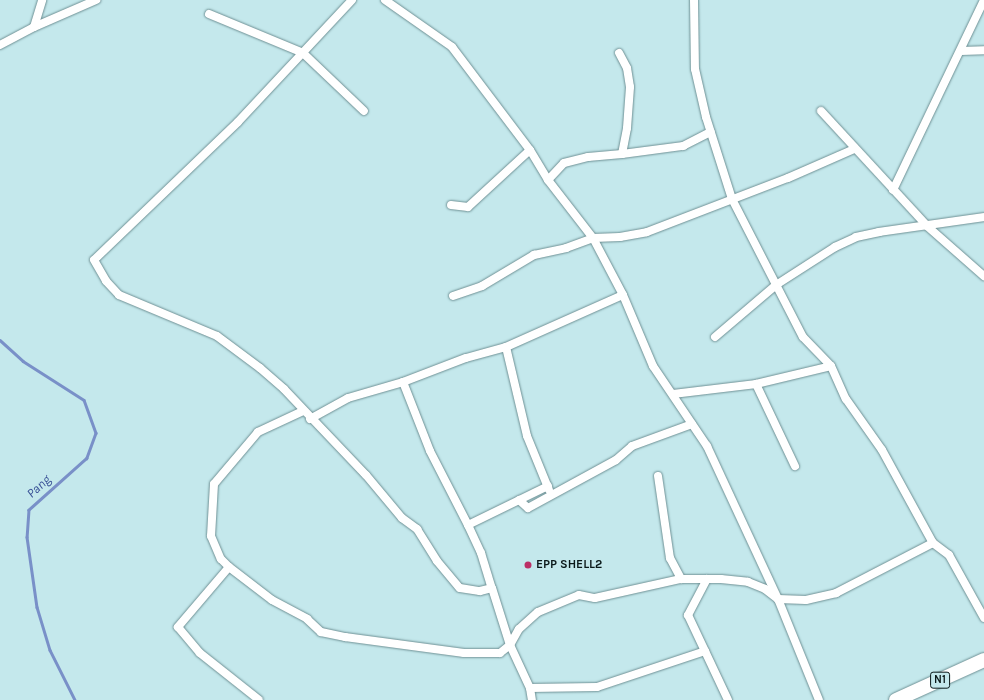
<!DOCTYPE html>
<style>
body{margin:0}
#map{position:relative;width:984px;height:700px;overflow:hidden;background:#c4e8ec;font-family:Karla,sans-serif}
div>[style]{position:absolute}
.stream>*{height:2.5px;margin:-1.25px;padding:0 1.25px;transform-origin:1.25px;border-radius:1.25px;background:#7990c8}
.roads{filter:drop-shadow(0 0 1px #6e9094) drop-shadow(0 0 1px #6e9094)}
.minor>*{height:8px;margin:-4px;padding:0 4px;transform-origin:4px;border-radius:4px;background:#fff}
.trunk>*{height:14px;margin:-7px;padding:0 7px;transform-origin:7px;border-radius:7px;background:#fff}
.dots>*{width:11px;height:11px;translate:-50% -50%;box-sizing:border-box;border:2px solid #c4e8ec;border-radius:50%}
span{translate:-50% -50%;white-space:nowrap;text-align:center;line-height:1.15;-webkit-text-stroke:3px #c4e8ec;paint-order:stroke}
.shield-label span{padding:1px 3px;background:#c4e8ec;border:1px solid;border-radius:3px;-webkit-text-stroke-width:0}
.shield-label{font-size:11px;color:#0a1819;font-weight:700}
.poi-label{font-size:12px;color:#0a1819;font-weight:700}
.left{translate:0 -50%;text-align:left}
.water-label{font-size:13px;color:#374f95;font-style:italic}
</style>
<div id="map">
<div class="stream">
<i style="left:0;top:340px;width:31px;rotate:42deg"></i>
<i style="left:23px;top:361px;width:72px;rotate:32.6deg"></i>
<i style="left:84px;top:400px;width:35px;rotate:70deg"></i>
<i style="left:96px;top:433px;width:27px;rotate:110deg"></i>
<i style="left:87px;top:458px;width:78px;rotate:138.1deg"></i>
<i style="left:29px;top:510px;width:27px;rotate:94deg"></i>
<i style="left:27px;top:537px;width:71px;rotate:81.9deg"></i>
<i style="left:37px;top:607px;width:45px;rotate:73.2deg"></i>
<i style="left:50px;top:650px;width:56px;rotate:63.4deg"></i>
</div>
<div class="roads">
<div class="minor">
<i style="left:352px;top:0;width:167px;rotate:133.1deg"></i>
<i style="left:238px;top:122px;width:199px;rotate:136.2deg"></i>
<i style="left:94px;top:260px;width:24px;rotate:60deg"></i>
<i style="left:106px;top:281px;width:19px;rotate:47deg"></i>
<i style="left:119px;top:295px;width:106px;rotate:22.7deg"></i>
<i style="left:217px;top:336px;width:54px;rotate:36.7deg"></i>
<i style="left:260px;top:368px;width:32px;rotate:41deg"></i>
<i style="left:284px;top:389px;width:119px;rotate:46.4deg"></i>
<i style="left:366px;top:475px;width:56px;rotate:50.1deg"></i>
<i style="left:402px;top:518px;width:19px;rotate:36deg"></i>
<i style="left:417px;top:529px;width:38px;rotate:58deg"></i>
<i style="left:437px;top:561px;width:35px;rotate:50deg"></i>
<i style="left:460px;top:588px;width:20px;rotate:9deg"></i>
<i style="left:480px;top:591px;width:12px;rotate:-14deg"></i>
<i style="left:492px;top:588px;width:60px;rotate:72.5deg"></i>
<i style="left:510px;top:645px;width:47px;rotate:65.1deg"></i>
<i style="left:530px;top:688px;width:12px;rotate:81deg"></i>
<i style="left:385px;top:0;width:82px;rotate:35deg"></i>
<i style="left:452px;top:47px;width:129px;rotate:52.9deg"></i>
<i style="left:530px;top:150px;width:35px;rotate:59deg"></i>
<i style="left:548px;top:180px;width:73px;rotate:52.2deg"></i>
<i style="left:593px;top:238px;width:64px;rotate:62.2deg"></i>
<i style="left:623px;top:295px;width:77px;rotate:67.1deg"></i>
<i style="left:653px;top:366px;width:97px;rotate:56deg"></i>
<i style="left:707px;top:446px;width:169px;rotate:65.1deg"></i>
<i style="left:778px;top:599px;width:109px;rotate:67.9deg"></i>
<i style="left:694px;top:0;width:69px;rotate:89.2deg"></i>
<i style="left:695px;top:69px;width:49px;rotate:77.1deg"></i>
<i style="left:706px;top:117px;width:86px;rotate:72.4deg"></i>
<i style="left:732px;top:199px;width:155px;rotate:62.8deg"></i>
<i style="left:803px;top:337px;width:40px;rotate:46deg"></i>
<i style="left:831px;top:366px;width:36px;rotate:66deg"></i>
<i style="left:846px;top:399px;width:62px;rotate:54.8deg"></i>
<i style="left:882px;top:450px;width:106px;rotate:61.3deg"></i>
<i style="left:933px;top:543px;width:20px;rotate:37deg"></i>
<i style="left:949px;top:555px;width:72px;rotate:60.9deg"></i>
<i style="left:209px;top:14px;width:102px;rotate:22.5deg"></i>
<i style="left:303px;top:53px;width:84px;rotate:43.6deg"></i>
<i style="left:34px;top:27px;width:28px;rotate:-73deg"></i>
<i style="left:0;top:45px;width:38px;rotate:-28deg"></i>
<i style="left:34px;top:27px;width:68px;rotate:-23.5deg"></i>
<i style="left:961px;top:51px;width:23px;rotate:-2deg"></i>
<i style="left:821px;top:111px;width:156px;rotate:47.3deg"></i>
<i style="left:927px;top:226px;width:76px;rotate:41.3deg"></i>
<i style="left:622px;top:154px;width:62px;rotate:-7.5deg"></i>
<i style="left:683px;top:146px;width:31px;rotate:-27deg"></i>
<i style="left:548px;top:180px;width:23px;rotate:-47deg"></i>
<i style="left:564px;top:163px;width:25px;rotate:-14deg"></i>
<i style="left:588px;top:157px;width:34px;rotate:-5deg"></i>
<i style="left:622px;top:154px;width:26px;rotate:-79deg"></i>
<i style="left:627px;top:128px;width:41px;rotate:-85.8deg"></i>
<i style="left:630px;top:87px;width:19px;rotate:-99deg"></i>
<i style="left:627px;top:68px;width:17px;rotate:-118deg"></i>
<i style="left:893px;top:190px;width:211px;rotate:-64.4deg"></i>
<i style="left:451px;top:205px;width:17px;rotate:7deg"></i>
<i style="left:468px;top:207px;width:84px;rotate:-42.6deg"></i>
<i style="left:453px;top:296px;width:31px;rotate:-19deg"></i>
<i style="left:482px;top:286px;width:61px;rotate:-30.8deg"></i>
<i style="left:534px;top:255px;width:33px;rotate:-12deg"></i>
<i style="left:566px;top:248px;width:29px;rotate:-20deg"></i>
<i style="left:593px;top:238px;width:27px;rotate:-2deg"></i>
<i style="left:620px;top:237px;width:27px;rotate:-10deg"></i>
<i style="left:647px;top:232px;width:151px;rotate:-21deg"></i>
<i style="left:788px;top:178px;width:72px;rotate:-23.7deg"></i>
<i style="left:715px;top:337px;width:80px;rotate:-40.4deg"></i>
<i style="left:776px;top:285px;width:70px;rotate:-32.8deg"></i>
<i style="left:835px;top:247px;width:23px;rotate:-25deg"></i>
<i style="left:856px;top:237px;width:24px;rotate:-12deg"></i>
<i style="left:879px;top:232px;width:106px;rotate:-8.1deg"></i>
<i style="left:506px;top:347px;width:91px;rotate:76.7deg"></i>
<i style="left:527px;top:436px;width:58px;rotate:67.8deg"></i>
<i style="left:403px;top:382px;width:67px;rotate:-20.9deg"></i>
<i style="left:466px;top:358px;width:41px;rotate:-15.4deg"></i>
<i style="left:506px;top:347px;width:128px;rotate:-24deg"></i>
<i style="left:756px;top:384px;width:91px;rotate:64.6deg"></i>
<i style="left:673px;top:394px;width:84px;rotate:-6.9deg"></i>
<i style="left:756px;top:384px;width:77px;rotate:-13.5deg"></i>
<i style="left:303px;top:411px;width:50px;rotate:155deg"></i>
<i style="left:258px;top:432px;width:68px;rotate:130.2deg"></i>
<i style="left:214px;top:484px;width:52px;rotate:93.3deg"></i>
<i style="left:211px;top:536px;width:25px;rotate:67deg"></i>
<i style="left:221px;top:559px;width:11px;rotate:45deg"></i>
<i style="left:229px;top:567px;width:54px;rotate:37.5deg"></i>
<i style="left:272px;top:600px;width:40px;rotate:28deg"></i>
<i style="left:307px;top:619px;width:19px;rotate:43deg"></i>
<i style="left:321px;top:632px;width:25px;rotate:12deg"></i>
<i style="left:345px;top:637px;width:120px;rotate:7.7deg"></i>
<i style="left:464px;top:653px;width:36px"></i>
<i style="left:500px;top:653px;width:13px;rotate:-39deg"></i>
<i style="left:510px;top:645px;width:18px;rotate:-61deg"></i>
<i style="left:519px;top:629px;width:25px;rotate:-42deg"></i>
<i style="left:538px;top:612px;width:44px;rotate:-22.5deg"></i>
<i style="left:579px;top:595px;width:16px;rotate:11deg"></i>
<i style="left:595px;top:598px;width:88px;rotate:-12.5deg"></i>
<i style="left:681px;top:579px;width:40px"></i>
<i style="left:721px;top:579px;width:27px;rotate:6deg"></i>
<i style="left:748px;top:582px;width:18px;rotate:22deg"></i>
<i style="left:765px;top:589px;width:16px;rotate:38deg"></i>
<i style="left:778px;top:599px;width:28px;rotate:2deg"></i>
<i style="left:806px;top:600px;width:31px;rotate:-13deg"></i>
<i style="left:836px;top:593px;width:109px;rotate:-27.3deg"></i>
<i style="left:310px;top:419px;width:43px;rotate:-28.9deg"></i>
<i style="left:348px;top:398px;width:57px;rotate:-16.2deg"></i>
<i style="left:403px;top:382px;width:74px;rotate:68.6deg"></i>
<i style="left:430px;top:451px;width:83px;rotate:62.8deg"></i>
<i style="left:468px;top:525px;width:89px;rotate:-26deg"></i>
<i style="left:658px;top:476px;width:83px;rotate:81.7deg"></i>
<i style="left:670px;top:558px;width:24px;rotate:62deg"></i>
<i style="left:519px;top:500px;width:12px;rotate:42deg"></i>
<i style="left:528px;top:508px;width:100px;rotate:-28.6deg"></i>
<i style="left:616px;top:460px;width:21px;rotate:-41deg"></i>
<i style="left:632px;top:446px;width:64px;rotate:-20.1deg"></i>
<i style="left:468px;top:525px;width:31px;rotate:65deg"></i>
<i style="left:481px;top:553px;width:37px;rotate:73deg"></i>
<i style="left:229px;top:567px;width:79px;rotate:130.4deg"></i>
<i style="left:178px;top:627px;width:34px;rotate:50deg"></i>
<i style="left:200px;top:653px;width:75px;rotate:38.5deg"></i>
<i style="left:707px;top:579px;width:41px;rotate:117.8deg"></i>
<i style="left:688px;top:615px;width:94px;rotate:64.8deg"></i>
<i style="left:530px;top:688px;width:67px;rotate:-0.9deg"></i>
<i style="left:597px;top:687px;width:114px;rotate:-18.4deg"></i>
</div>
<div class="trunk">
<i style="left:896px;top:700px;width:97px;rotate:-24.4deg"></i>
</div>
</div>
<div class="dots">
<i style="left:528px;top:565px;background:#bb2f66"></i>
</div>
<div class="shield-label">
<span style="left:940px;top:680px">N1</span>
</div>
<div class="poi-label">
<span class="left" style="left:536px;top:565px">EPP SHELL2</span>
</div>
<div class="water-label">
<span style="left:39px;top:487px;rotate:-42deg">Pang</span>
</div>
</div>
